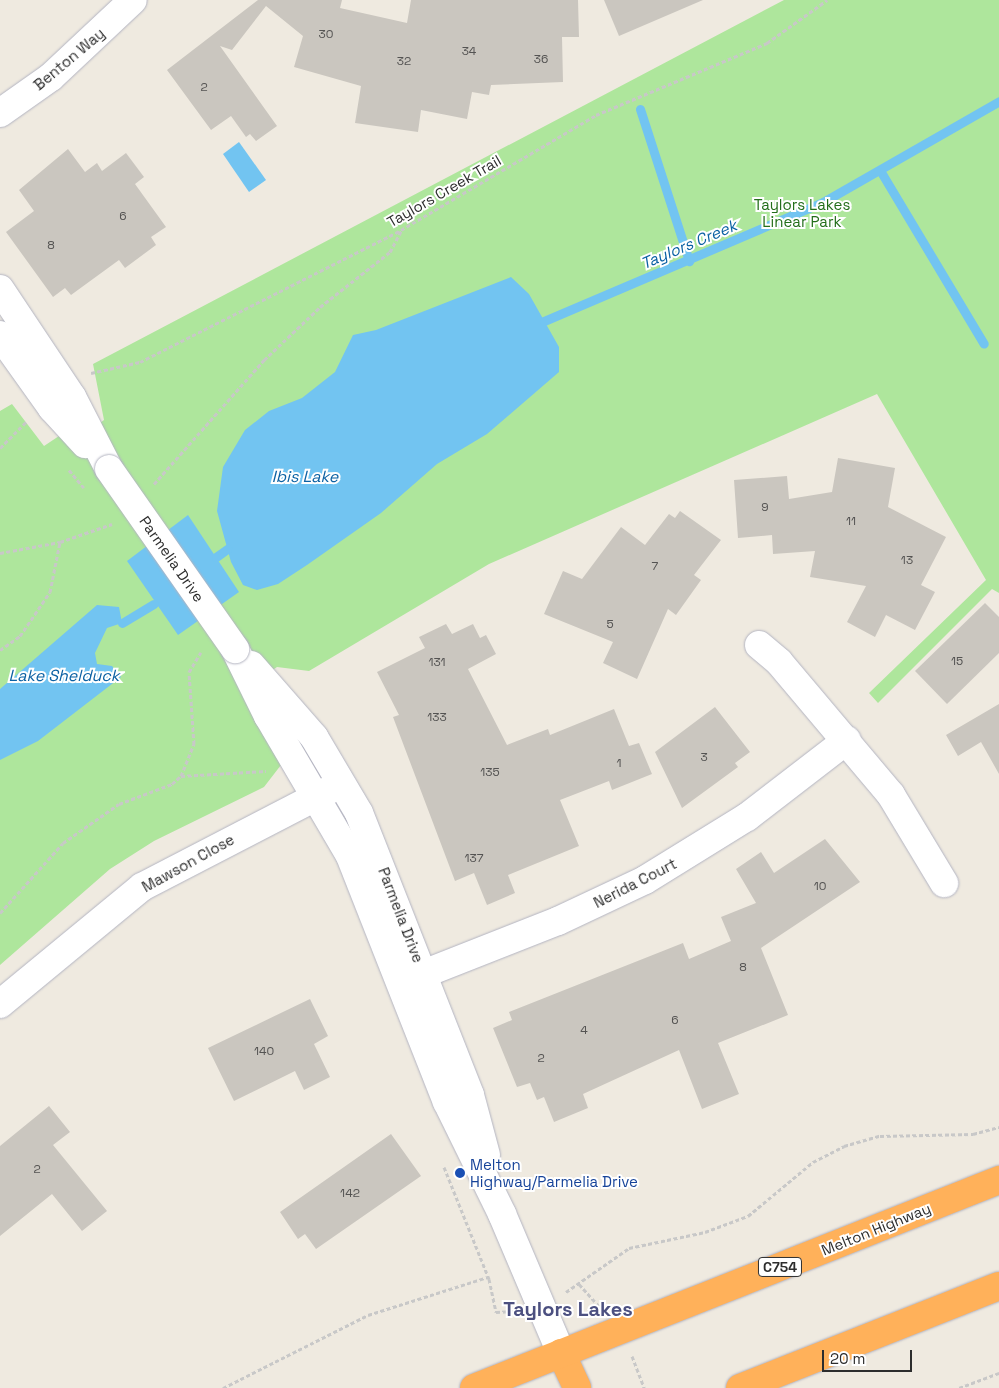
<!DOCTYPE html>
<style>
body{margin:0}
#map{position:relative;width:999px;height:1388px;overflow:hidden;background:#efeae0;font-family:"Space Grotesk",sans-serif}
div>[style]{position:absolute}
.green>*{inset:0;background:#aee69c}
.water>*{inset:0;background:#72c4f1}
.stream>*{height:9px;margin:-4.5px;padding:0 4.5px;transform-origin:4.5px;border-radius:4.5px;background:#72c4f1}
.building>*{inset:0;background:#cac6bf}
.path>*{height:3px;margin-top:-1.5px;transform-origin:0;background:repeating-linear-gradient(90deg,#c8c8c8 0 4px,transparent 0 6.5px)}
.roads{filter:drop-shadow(0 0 1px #b3b4c1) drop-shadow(0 0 1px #b3b4c1)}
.minor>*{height:28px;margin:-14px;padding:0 14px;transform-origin:14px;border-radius:14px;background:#fff}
.highway>*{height:28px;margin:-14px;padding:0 14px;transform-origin:14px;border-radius:14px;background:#ffb15a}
.bridges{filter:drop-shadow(0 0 1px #b3b4c1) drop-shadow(0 0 1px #b3b4c1)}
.minor-bridge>*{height:28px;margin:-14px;padding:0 14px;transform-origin:14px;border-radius:14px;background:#fff}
.dots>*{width:14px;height:14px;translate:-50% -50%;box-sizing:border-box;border:2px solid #fff;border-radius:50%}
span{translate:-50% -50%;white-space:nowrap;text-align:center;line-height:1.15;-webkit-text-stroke:4px #fff;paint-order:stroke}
.number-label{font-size:12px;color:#545352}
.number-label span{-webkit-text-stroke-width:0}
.shield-label span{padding:1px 4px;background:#fff;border:1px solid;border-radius:4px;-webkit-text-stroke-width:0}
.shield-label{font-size:14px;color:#2d2d2d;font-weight:700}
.street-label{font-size:15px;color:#2d2d2d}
.park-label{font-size:15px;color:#236e1a}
.transit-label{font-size:15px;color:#164399}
.left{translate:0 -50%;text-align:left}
.water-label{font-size:16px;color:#0b61a3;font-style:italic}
.district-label{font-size:20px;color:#4c5080;font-weight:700}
.scale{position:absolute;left:822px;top:1350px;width:90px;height:22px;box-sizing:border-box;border:2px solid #2d2d2d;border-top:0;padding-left:6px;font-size:15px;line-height:18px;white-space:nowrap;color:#2d2d2d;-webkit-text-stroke:4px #fff;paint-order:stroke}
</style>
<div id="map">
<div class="green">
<i style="clip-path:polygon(784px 0,999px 0,999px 593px,992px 589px,878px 703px,869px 693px,986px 580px,877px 394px,489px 564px,309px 671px,277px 667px,242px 691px,281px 765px,264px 787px,154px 841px,110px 869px,0 965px,0 411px,12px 404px,44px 446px,59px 436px,69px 445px,104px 420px,93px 364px)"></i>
</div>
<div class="water">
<i style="clip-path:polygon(239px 142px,266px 180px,249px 192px,223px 154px)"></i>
<i style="clip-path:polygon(511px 277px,529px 294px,559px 347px,559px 372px,487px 434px,437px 464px,381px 513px,307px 565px,278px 584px,257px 590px,243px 585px,231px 562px,217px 511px,223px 467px,245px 430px,269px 411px,302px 398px,335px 372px,353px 335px,376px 330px)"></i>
<i style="clip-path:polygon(188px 515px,239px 592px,178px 635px,127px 561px)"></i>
<i style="clip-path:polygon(97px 605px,119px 607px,122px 623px,107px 628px,95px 653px,97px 664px,112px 666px,121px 677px,38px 741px,0 760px,0 689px)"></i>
</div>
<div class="stream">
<i style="left:640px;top:109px;width:160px;rotate:72.1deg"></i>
<i style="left:881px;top:172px;width:200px;rotate:59.1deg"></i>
<i style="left:544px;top:321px;width:303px;rotate:-23.1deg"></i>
<i style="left:823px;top:202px;width:203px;rotate:-29.8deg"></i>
<i style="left:216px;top:557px;width:14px;rotate:-36deg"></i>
<i style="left:122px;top:623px;width:37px;rotate:-31deg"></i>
</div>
<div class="building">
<i style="clip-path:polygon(258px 0,342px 0,340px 8px,407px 23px,411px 0,578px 0,579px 37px,562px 37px,563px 82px,491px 85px,489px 95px,472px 92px,467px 119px,421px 110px,418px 132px,355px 123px,361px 86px,294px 67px,303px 36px,266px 6px,232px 50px,220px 46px,277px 126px,256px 141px,250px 134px,246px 137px,231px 116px,211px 130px,167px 70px)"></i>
<i style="clip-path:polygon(604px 0,703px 0,619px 36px)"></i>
<i style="clip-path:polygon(68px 149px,85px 172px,97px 163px,102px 171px,126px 153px,144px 177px,135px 184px,166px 227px,151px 237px,156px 245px,125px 268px,119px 260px,71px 295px,65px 288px,53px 297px,6px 232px,34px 211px,19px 190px)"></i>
<i style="clip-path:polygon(838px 458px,895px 468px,888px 507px,946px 537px,921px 585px,935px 592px,915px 630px,886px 615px,875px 637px,847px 622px,866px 586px,810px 577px,815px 551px,773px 554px,772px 535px,738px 538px,734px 480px,787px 476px,789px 499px,832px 492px)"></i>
<i style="clip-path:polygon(680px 511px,721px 540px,694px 575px,701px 580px,676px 615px,668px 609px,637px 679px,603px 663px,613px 642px,544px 614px,563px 571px,582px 579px,621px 527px,645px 545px,669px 514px,675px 518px)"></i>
<i style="clip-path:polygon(985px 603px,999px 617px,999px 653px,947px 704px,915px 671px)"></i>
<i style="clip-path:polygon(446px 624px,452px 634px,473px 624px,480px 638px,486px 635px,496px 654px,468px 669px,507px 745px,548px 729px,550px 735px,614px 709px,629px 746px,639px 743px,652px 774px,612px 790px,609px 781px,560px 800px,579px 846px,508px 875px,515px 893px,487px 905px,474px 873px,455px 881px,393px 717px,399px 715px,377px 672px,425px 648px,419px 637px)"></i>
<i style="clip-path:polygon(999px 704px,999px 774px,981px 742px,958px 756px,946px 735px)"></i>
<i style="clip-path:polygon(715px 707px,750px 752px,735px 763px,738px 767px,682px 808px,655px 752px)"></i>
<i style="clip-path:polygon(825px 839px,860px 882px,761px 948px,788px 1015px,718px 1043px,739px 1094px,702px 1109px,679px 1050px,583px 1094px,588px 1108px,554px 1122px,544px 1097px,537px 1100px,530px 1083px,517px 1087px,493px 1028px,512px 1020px,509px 1012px,683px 943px,689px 959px,731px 941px,721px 917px,756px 903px,736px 869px,761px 852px,774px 873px)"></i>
<i style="clip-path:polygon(310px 999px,328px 1036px,314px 1044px,330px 1077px,304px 1090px,295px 1071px,234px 1101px,208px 1048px)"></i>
<i style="clip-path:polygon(49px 1106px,70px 1132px,53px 1145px,107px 1211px,82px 1231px,52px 1194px,0 1236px,0 1146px)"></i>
<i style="clip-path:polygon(391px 1134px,421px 1176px,316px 1249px,305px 1234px,298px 1239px,280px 1212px)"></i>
</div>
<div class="path">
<i style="left:91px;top:373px;width:50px;rotate:-12.7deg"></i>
<i style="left:140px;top:362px;width:292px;rotate:-26.8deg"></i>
<i style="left:401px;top:230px;width:226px;rotate:-30.5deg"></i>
<i style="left:596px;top:115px;width:186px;rotate:-22.8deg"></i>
<i style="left:767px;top:43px;width:74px;rotate:-35.6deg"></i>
<i style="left:0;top:448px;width:38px;rotate:-45deg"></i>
<i style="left:69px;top:470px;width:23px;rotate:50deg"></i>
<i style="left:154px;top:484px;width:166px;rotate:-48.4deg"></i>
<i style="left:264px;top:360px;width:77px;rotate:-43.4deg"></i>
<i style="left:320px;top:307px;width:89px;rotate:-38.2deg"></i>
<i style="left:390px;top:252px;width:24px;rotate:-62deg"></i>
<i style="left:0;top:553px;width:61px;rotate:-10.4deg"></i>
<i style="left:60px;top:542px;width:55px;rotate:-19.1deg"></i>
<i style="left:0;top:650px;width:24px;rotate:-35deg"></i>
<i style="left:20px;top:636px;width:53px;rotate:-55.7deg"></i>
<i style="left:50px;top:592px;width:51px;rotate:-78.7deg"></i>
<i style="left:181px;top:776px;width:85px;rotate:-3.4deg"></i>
<i style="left:0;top:913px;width:94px;rotate:-48deg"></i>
<i style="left:63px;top:843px;width:68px;rotate:-34.9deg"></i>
<i style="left:119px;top:804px;width:57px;rotate:-20.7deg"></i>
<i style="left:172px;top:784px;width:12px;rotate:-42deg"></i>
<i style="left:181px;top:776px;width:35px;rotate:-68deg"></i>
<i style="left:194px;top:744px;width:72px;rotate:-94deg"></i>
<i style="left:189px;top:672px;width:23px;rotate:-59deg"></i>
<i style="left:444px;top:1167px;width:121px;rotate:68.1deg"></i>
<i style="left:489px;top:1279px;width:34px;rotate:78deg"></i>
<i style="left:496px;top:1312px;width:17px;rotate:-3deg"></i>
<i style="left:579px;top:1284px;width:31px;rotate:48deg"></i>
<i style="left:566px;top:1292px;width:77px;rotate:-34.9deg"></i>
<i style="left:629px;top:1248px;width:78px;rotate:-11.9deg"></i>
<i style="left:705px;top:1232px;width:46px;rotate:-20.4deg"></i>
<i style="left:748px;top:1216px;width:85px;rotate:-39.7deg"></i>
<i style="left:813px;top:1162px;width:35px;rotate:-27deg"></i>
<i style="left:844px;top:1146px;width:37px;rotate:-16deg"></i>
<i style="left:880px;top:1136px;width:93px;rotate:-1.2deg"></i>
<i style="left:973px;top:1134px;width:27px;rotate:-15deg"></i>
<i style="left:632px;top:1356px;width:34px;rotate:69deg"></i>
<i style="left:223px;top:1388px;width:162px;rotate:-26.7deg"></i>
<i style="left:368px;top:1315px;width:126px;rotate:-17.6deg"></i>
<i style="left:959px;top:1388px;width:43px;rotate:-20.6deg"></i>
</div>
<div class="roads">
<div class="minor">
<i style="left:0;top:113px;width:62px;rotate:-35.2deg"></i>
<i style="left:51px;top:77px;width:112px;rotate:-43.2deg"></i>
<i style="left:0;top:289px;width:130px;rotate:56.3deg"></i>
<i style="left:72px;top:397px;width:81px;rotate:62.8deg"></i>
<i style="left:0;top:335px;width:90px;rotate:54.5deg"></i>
<i style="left:52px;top:408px;width:49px;rotate:47.5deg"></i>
<i style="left:759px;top:645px;width:26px;rotate:40deg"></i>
<i style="left:779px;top:662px;width:174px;rotate:49.9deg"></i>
<i style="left:891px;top:795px;width:103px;rotate:58.9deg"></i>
<i style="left:235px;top:649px;width:75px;rotate:63.8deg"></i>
<i style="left:268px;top:716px;width:162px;rotate:59.6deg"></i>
<i style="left:350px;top:856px;width:264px;rotate:68.5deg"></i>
<i style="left:447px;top:1102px;width:125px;rotate:63.8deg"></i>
<i style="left:502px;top:1214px;width:151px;rotate:67deg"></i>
<i style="left:251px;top:665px;width:96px;rotate:48.8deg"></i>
<i style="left:314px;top:737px;width:88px;rotate:59.4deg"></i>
<i style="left:359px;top:813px;width:303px;rotate:68.5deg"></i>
<i style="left:470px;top:1095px;width:62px;rotate:75.1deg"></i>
<i style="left:408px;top:980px;width:161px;rotate:-21.5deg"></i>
<i style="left:558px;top:921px;width:96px;rotate:-25.2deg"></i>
<i style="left:645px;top:880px;width:120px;rotate:-31.7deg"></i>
<i style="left:747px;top:817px;width:126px;rotate:-37.6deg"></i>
<i style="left:0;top:1004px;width:184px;rotate:-39.5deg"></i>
<i style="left:142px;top:887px;width:215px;rotate:-27.4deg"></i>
</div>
<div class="highway">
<i style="left:561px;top:1353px;width:38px;rotate:65deg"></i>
<i style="left:474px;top:1388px;width:565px;rotate:-21.61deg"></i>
<i style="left:740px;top:1388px;width:278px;rotate:-21.5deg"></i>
</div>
</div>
<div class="bridges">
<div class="minor-bridge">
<i style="left:109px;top:469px;width:220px;rotate:55deg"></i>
</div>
</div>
<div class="dots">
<i style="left:460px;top:1173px;background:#1a4fb4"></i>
</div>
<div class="number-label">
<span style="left:326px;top:35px">30</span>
<span style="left:469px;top:52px">34</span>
<span style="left:541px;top:60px">36</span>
<span style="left:404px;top:62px">32</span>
<span style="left:204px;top:88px">2</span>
<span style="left:123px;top:217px">6</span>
<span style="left:51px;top:246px">8</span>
<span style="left:765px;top:508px">9</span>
<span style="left:851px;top:522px">11</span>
<span style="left:907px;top:561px">13</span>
<span style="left:655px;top:567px">7</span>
<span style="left:610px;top:625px">5</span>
<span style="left:957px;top:662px">15</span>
<span style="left:437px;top:663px">131</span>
<span style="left:437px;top:718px">133</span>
<span style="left:704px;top:758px">3</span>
<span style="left:619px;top:764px">1</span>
<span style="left:490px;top:773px">135</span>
<span style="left:474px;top:859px">137</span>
<span style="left:820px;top:887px">10</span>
<span style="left:743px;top:968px">8</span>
<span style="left:675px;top:1021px">6</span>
<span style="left:584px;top:1031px">4</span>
<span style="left:264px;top:1052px">140</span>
<span style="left:541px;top:1059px">2</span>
<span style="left:37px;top:1170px">2</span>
<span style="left:350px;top:1194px">142</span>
</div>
<div class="shield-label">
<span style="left:780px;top:1267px">C754</span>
</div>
<div class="street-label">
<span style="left:69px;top:59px;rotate:-40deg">Benton Way</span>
<span style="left:444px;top:191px;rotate:-30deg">Taylors Creek Trail</span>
<span style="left:172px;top:559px;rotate:55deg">Parmelia Drive</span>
<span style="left:188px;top:863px;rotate:-29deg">Mawson Close</span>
<span style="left:635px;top:883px;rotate:-27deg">Nerida Court</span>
<span style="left:401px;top:915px;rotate:69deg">Parmelia Drive</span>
<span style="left:876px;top:1229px;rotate:-22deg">Melton Highway</span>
</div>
<div class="park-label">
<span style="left:802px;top:213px">Taylors Lakes<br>Linear Park</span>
</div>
<div class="transit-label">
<span class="left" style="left:470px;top:1173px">Melton<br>Highway/Parmelia Drive</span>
</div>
<div class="water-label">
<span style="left:689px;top:245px;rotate:-23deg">Taylors Creek</span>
<span style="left:305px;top:477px">Ibis Lake</span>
<span style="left:64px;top:676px">Lake Shelduck</span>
</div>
<div class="district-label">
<span style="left:568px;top:1309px">Taylors Lakes</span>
</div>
<div class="scale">20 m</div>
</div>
